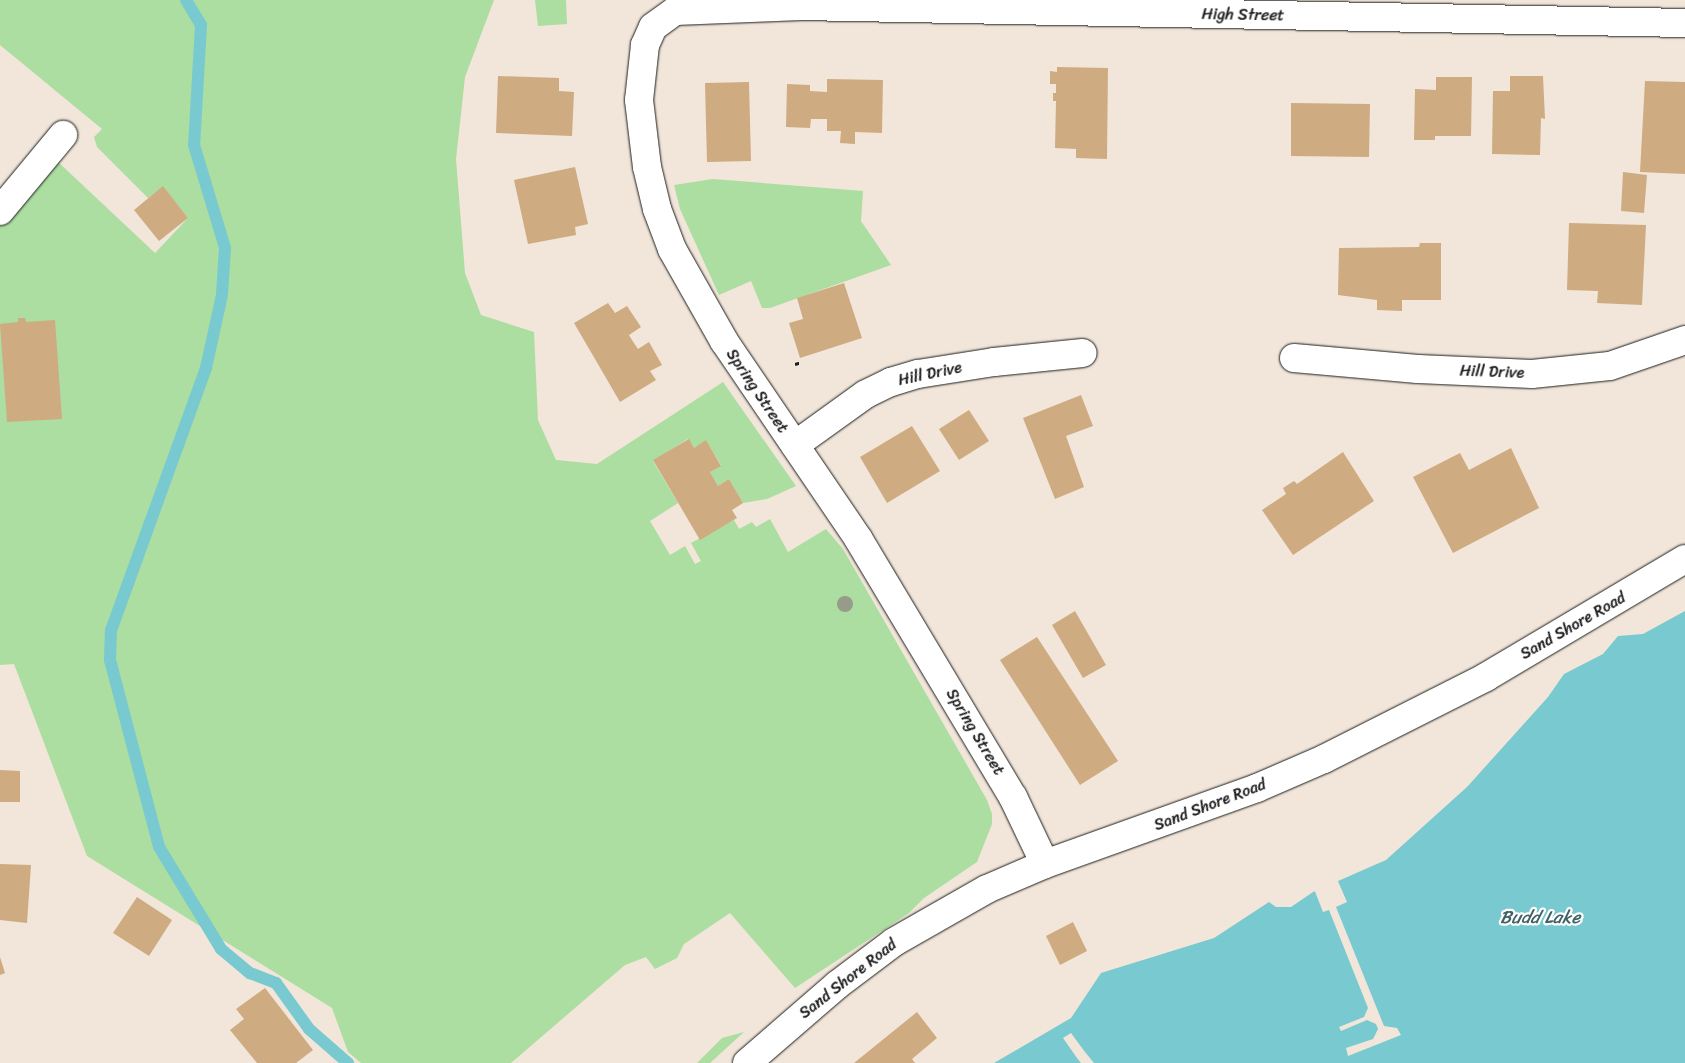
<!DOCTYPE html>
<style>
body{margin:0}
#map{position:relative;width:1685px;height:1063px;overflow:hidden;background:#f1e6d9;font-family:Sriracha,sans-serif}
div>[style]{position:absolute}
.green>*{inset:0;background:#abdea0}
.water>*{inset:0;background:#78c9d0}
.pier>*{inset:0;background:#f1e6d9}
.stream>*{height:12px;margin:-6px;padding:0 6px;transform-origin:6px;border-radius:6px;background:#78c9d0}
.building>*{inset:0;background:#cfab81}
.path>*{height:3px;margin-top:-1.5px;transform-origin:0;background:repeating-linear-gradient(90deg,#1c1c1c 0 4px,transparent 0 8px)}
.roads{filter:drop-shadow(0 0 1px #1c1c1c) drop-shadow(0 0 1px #1c1c1c)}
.minor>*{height:28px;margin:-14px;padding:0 14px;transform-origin:14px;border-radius:14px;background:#fff}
.trees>*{width:16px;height:16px;margin:-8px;border-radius:50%;background:#979c8a}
span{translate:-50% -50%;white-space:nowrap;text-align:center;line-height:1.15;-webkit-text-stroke:4.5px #fff;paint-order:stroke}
.street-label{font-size:16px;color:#1c1c1c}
.water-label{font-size:18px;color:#416164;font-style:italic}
</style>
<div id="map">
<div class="green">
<i style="clip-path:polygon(0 0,494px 0,465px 77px,456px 159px,465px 273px,481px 315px,534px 332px,538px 420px,556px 460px,597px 464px,723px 382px,796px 486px,767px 499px,743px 503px,729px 479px,718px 486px,710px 472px,721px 465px,706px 441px,694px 448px,688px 439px,653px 461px,678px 503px,650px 521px,670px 555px,685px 546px,695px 564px,701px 561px,691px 543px,734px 520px,739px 529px,752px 522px,756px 527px,770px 519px,788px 552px,826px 529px,843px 549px,987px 800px,992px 814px,992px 824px,977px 862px,924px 898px,909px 913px,795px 988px,730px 913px,684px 944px,677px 958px,655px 969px,646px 957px,625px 965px,511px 1063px,361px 1063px,348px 1052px,332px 1008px,87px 856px,14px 664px,0 665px,0 224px,56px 160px,155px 253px,188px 218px,163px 187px,148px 198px,97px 147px,94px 137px,102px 129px,0 45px)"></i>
<i style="clip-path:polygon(535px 0,566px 0,567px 24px,538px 26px)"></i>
<i style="clip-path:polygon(713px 179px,863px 191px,861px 221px,891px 265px,770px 308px,762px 308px,751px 281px,719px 295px,680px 209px,674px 185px)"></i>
<i style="clip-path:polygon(744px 1032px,710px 1063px,697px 1063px,722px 1038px)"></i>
</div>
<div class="water">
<i style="clip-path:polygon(1685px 611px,1685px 1063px,994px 1063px,1071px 1018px,1101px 973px,1214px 938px,1269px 902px,1276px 907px,1291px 907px,1313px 892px,1386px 860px,1467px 787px,1548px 697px,1564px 674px,1603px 654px,1618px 636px,1643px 634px)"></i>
</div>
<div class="pier">
<i style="clip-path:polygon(1337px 879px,1347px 902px,1336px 907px,1384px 1026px,1397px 1028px,1401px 1035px,1348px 1056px,1346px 1048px,1373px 1039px,1378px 1029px,1376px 1024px,1367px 1020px,1341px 1031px,1339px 1027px,1364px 1017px,1368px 1008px,1329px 910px,1323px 912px,1314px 889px)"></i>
<i style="clip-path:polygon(1071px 1033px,1085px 1052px,1094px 1063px,1081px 1063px,1077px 1058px,1063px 1038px)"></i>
</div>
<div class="stream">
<i style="left:186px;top:0;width:29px;rotate:59deg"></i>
<i style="left:201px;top:25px;width:120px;rotate:93.3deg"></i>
<i style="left:194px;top:145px;width:108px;rotate:73.2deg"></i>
<i style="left:225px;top:248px;width:47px;rotate:93.7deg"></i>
<i style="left:222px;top:295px;width:75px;rotate:102.4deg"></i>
<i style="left:206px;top:368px;width:279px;rotate:109.9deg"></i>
<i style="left:111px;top:630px;width:30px;rotate:92deg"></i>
<i style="left:110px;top:660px;width:193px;rotate:75.3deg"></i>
<i style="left:159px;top:847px;width:119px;rotate:58.7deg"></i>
<i style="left:221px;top:949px;width:38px;rotate:40deg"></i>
<i style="left:250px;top:973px;width:28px;rotate:21deg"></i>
<i style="left:276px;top:983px;width:57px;rotate:54.3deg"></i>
<i style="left:309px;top:1029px;width:52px;rotate:41.1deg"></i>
</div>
<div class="building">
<i style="clip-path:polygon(1057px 67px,1108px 68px,1107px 159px,1076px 158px,1076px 149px,1055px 148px,1056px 101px,1053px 101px,1053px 93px,1056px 93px,1056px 84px,1050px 84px,1050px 71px,1057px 72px)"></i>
<i style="clip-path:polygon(498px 76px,559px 78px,559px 91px,574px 92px,572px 136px,496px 133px)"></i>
<i style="clip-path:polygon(1510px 76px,1543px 76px,1545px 119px,1541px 118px,1540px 155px,1492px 154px,1493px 91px,1510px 91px)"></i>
<i style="clip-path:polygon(1436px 77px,1472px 77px,1471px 136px,1435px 136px,1435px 140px,1414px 140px,1415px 89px,1436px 90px)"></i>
<i style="clip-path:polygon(827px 79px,883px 80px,882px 133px,855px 132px,855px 144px,840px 143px,841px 131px,827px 131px,827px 119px,811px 119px,810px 128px,786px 127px,787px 84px,810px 85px,810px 91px,827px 92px)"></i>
<i style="clip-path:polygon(1645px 81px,1685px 82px,1685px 174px,1640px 172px)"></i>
<i style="clip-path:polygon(749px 82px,751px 161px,707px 162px,705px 83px)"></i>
<i style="clip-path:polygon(1291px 103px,1370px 104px,1369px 157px,1291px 156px)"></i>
<i style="clip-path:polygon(575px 167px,588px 224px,575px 227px,576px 235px,528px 244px,514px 180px)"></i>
<i style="clip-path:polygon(1623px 172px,1647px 175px,1644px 213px,1621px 211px)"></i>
<i style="clip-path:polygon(163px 186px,188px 218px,159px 241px,134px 210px)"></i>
<i style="clip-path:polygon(1569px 223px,1646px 225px,1642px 305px,1597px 303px,1598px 291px,1567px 290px)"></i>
<i style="clip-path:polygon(1420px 243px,1441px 243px,1441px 300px,1402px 300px,1402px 311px,1377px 310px,1377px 300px,1338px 295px,1339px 248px,1419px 247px)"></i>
<i style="clip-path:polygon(844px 283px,862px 338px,800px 358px,789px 323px,803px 319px,797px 298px)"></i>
<i style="clip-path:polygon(608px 303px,615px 313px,627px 306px,641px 327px,629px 335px,632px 340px,638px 349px,649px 342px,662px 365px,650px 371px,656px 380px,620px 402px,574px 323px)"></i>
<i style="clip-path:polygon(18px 318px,25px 318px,26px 322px,55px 320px,62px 419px,7px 422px,0 324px,18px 322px)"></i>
<i style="clip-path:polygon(1081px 395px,1093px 426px,1066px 436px,1084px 487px,1055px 499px,1023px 418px)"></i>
<i style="clip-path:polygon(969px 410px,989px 441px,959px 460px,939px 429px)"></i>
<i style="clip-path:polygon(912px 426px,940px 471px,887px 503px,860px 457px)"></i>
<i style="clip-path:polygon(689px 439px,694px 448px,706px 440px,721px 466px,710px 472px,718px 486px,729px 479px,743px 503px,732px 510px,737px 518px,700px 540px,653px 460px)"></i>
<i style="clip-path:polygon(1511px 448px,1539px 508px,1453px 553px,1413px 477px,1460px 453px,1469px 470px)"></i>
<i style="clip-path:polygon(1343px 452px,1374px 501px,1293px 555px,1262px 510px,1286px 494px,1283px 488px,1294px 481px,1297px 484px)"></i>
<i style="clip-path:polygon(1075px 611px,1106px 665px,1083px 678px,1052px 625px)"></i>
<i style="clip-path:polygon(1037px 637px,1118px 761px,1080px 785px,1000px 660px)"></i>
<i style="clip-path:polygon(0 770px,20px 771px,20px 802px,0 802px)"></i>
<i style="clip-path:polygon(0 864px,31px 865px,27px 923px,0 920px)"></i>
<i style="clip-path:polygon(137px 897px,172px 920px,149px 956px,113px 933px)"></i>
<i style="clip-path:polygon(1073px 922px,1087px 951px,1060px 965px,1046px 936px)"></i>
<i style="clip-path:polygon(0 957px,5px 973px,0 975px)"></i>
<i style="clip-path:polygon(265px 988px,313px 1050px,296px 1063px,257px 1063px,230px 1030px,244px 1019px,236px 1009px)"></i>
<i style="clip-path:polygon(917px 1012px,937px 1038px,912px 1059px,915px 1063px,854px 1063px)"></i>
</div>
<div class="path">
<i style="left:795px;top:364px;width:7px;rotate:-16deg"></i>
</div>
<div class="roads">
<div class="minor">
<i style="left:801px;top:0;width:6px;rotate:90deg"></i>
<i style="left:801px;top:6px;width:126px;rotate:177.7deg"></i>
<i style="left:675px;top:11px;width:27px;rotate:144deg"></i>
<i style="left:653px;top:27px;width:20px;rotate:114deg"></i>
<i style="left:645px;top:45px;width:55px;rotate:96.2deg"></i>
<i style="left:639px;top:100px;width:67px;rotate:83.2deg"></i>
<i style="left:647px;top:167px;width:43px;rotate:76.6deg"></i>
<i style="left:657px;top:209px;width:43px;rotate:69.4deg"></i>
<i style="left:672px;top:249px;width:106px;rotate:60.5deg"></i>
<i style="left:724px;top:341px;width:240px;rotate:55.8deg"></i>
<i style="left:859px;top:540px;width:300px;rotate:59.1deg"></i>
<i style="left:1013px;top:797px;width:74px;rotate:64.5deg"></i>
<i style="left:801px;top:6px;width:884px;rotate:1.1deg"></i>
<i style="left:0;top:211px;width:99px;rotate:-50.3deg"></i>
<i style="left:1294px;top:358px;width:124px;rotate:5.1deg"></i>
<i style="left:1418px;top:369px;width:114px;rotate:2.5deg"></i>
<i style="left:1532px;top:374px;width:78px;rotate:-5.9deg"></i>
<i style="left:1610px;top:366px;width:79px;rotate:-19.1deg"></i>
<i style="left:795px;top:445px;width:87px;rotate:-35.7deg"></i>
<i style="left:866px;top:394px;width:28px;rotate:-26deg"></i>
<i style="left:891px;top:382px;width:28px;rotate:-17deg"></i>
<i style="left:918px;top:374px;width:77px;rotate:-9deg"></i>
<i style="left:994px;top:362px;width:89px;rotate:-5.8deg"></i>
<i style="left:747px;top:1063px;width:119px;rotate:-40.9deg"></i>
<i style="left:837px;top:985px;width:71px;rotate:-37deg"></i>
<i style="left:894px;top:942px;width:107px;rotate:-29.7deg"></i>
<i style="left:987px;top:889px;width:63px;rotate:-23.3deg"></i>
<i style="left:1045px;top:864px;width:225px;rotate:-19.7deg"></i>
<i style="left:1257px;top:788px;width:73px;rotate:-23.4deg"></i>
<i style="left:1324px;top:759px;width:182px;rotate:-26.8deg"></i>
<i style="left:1486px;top:677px;width:231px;rotate:-30.7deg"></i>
</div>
</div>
<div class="trees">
<i style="left:845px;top:604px"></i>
</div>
<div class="street-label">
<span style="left:1243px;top:15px;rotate:1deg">High Street</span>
<span style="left:1492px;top:372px;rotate:2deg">Hill Drive</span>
<span style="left:930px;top:374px;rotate:-12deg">Hill Drive</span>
<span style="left:757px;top:391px;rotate:56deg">Spring Street</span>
<span style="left:1573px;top:626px;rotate:-30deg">Sand Shore Road</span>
<span style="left:975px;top:732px;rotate:59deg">Spring Street</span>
<span style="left:1210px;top:805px;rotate:-21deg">Sand Shore Road</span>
<span style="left:848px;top:979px;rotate:-38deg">Sand Shore Road</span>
</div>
<div class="water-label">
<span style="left:1540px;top:917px">Budd Lake</span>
</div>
</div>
